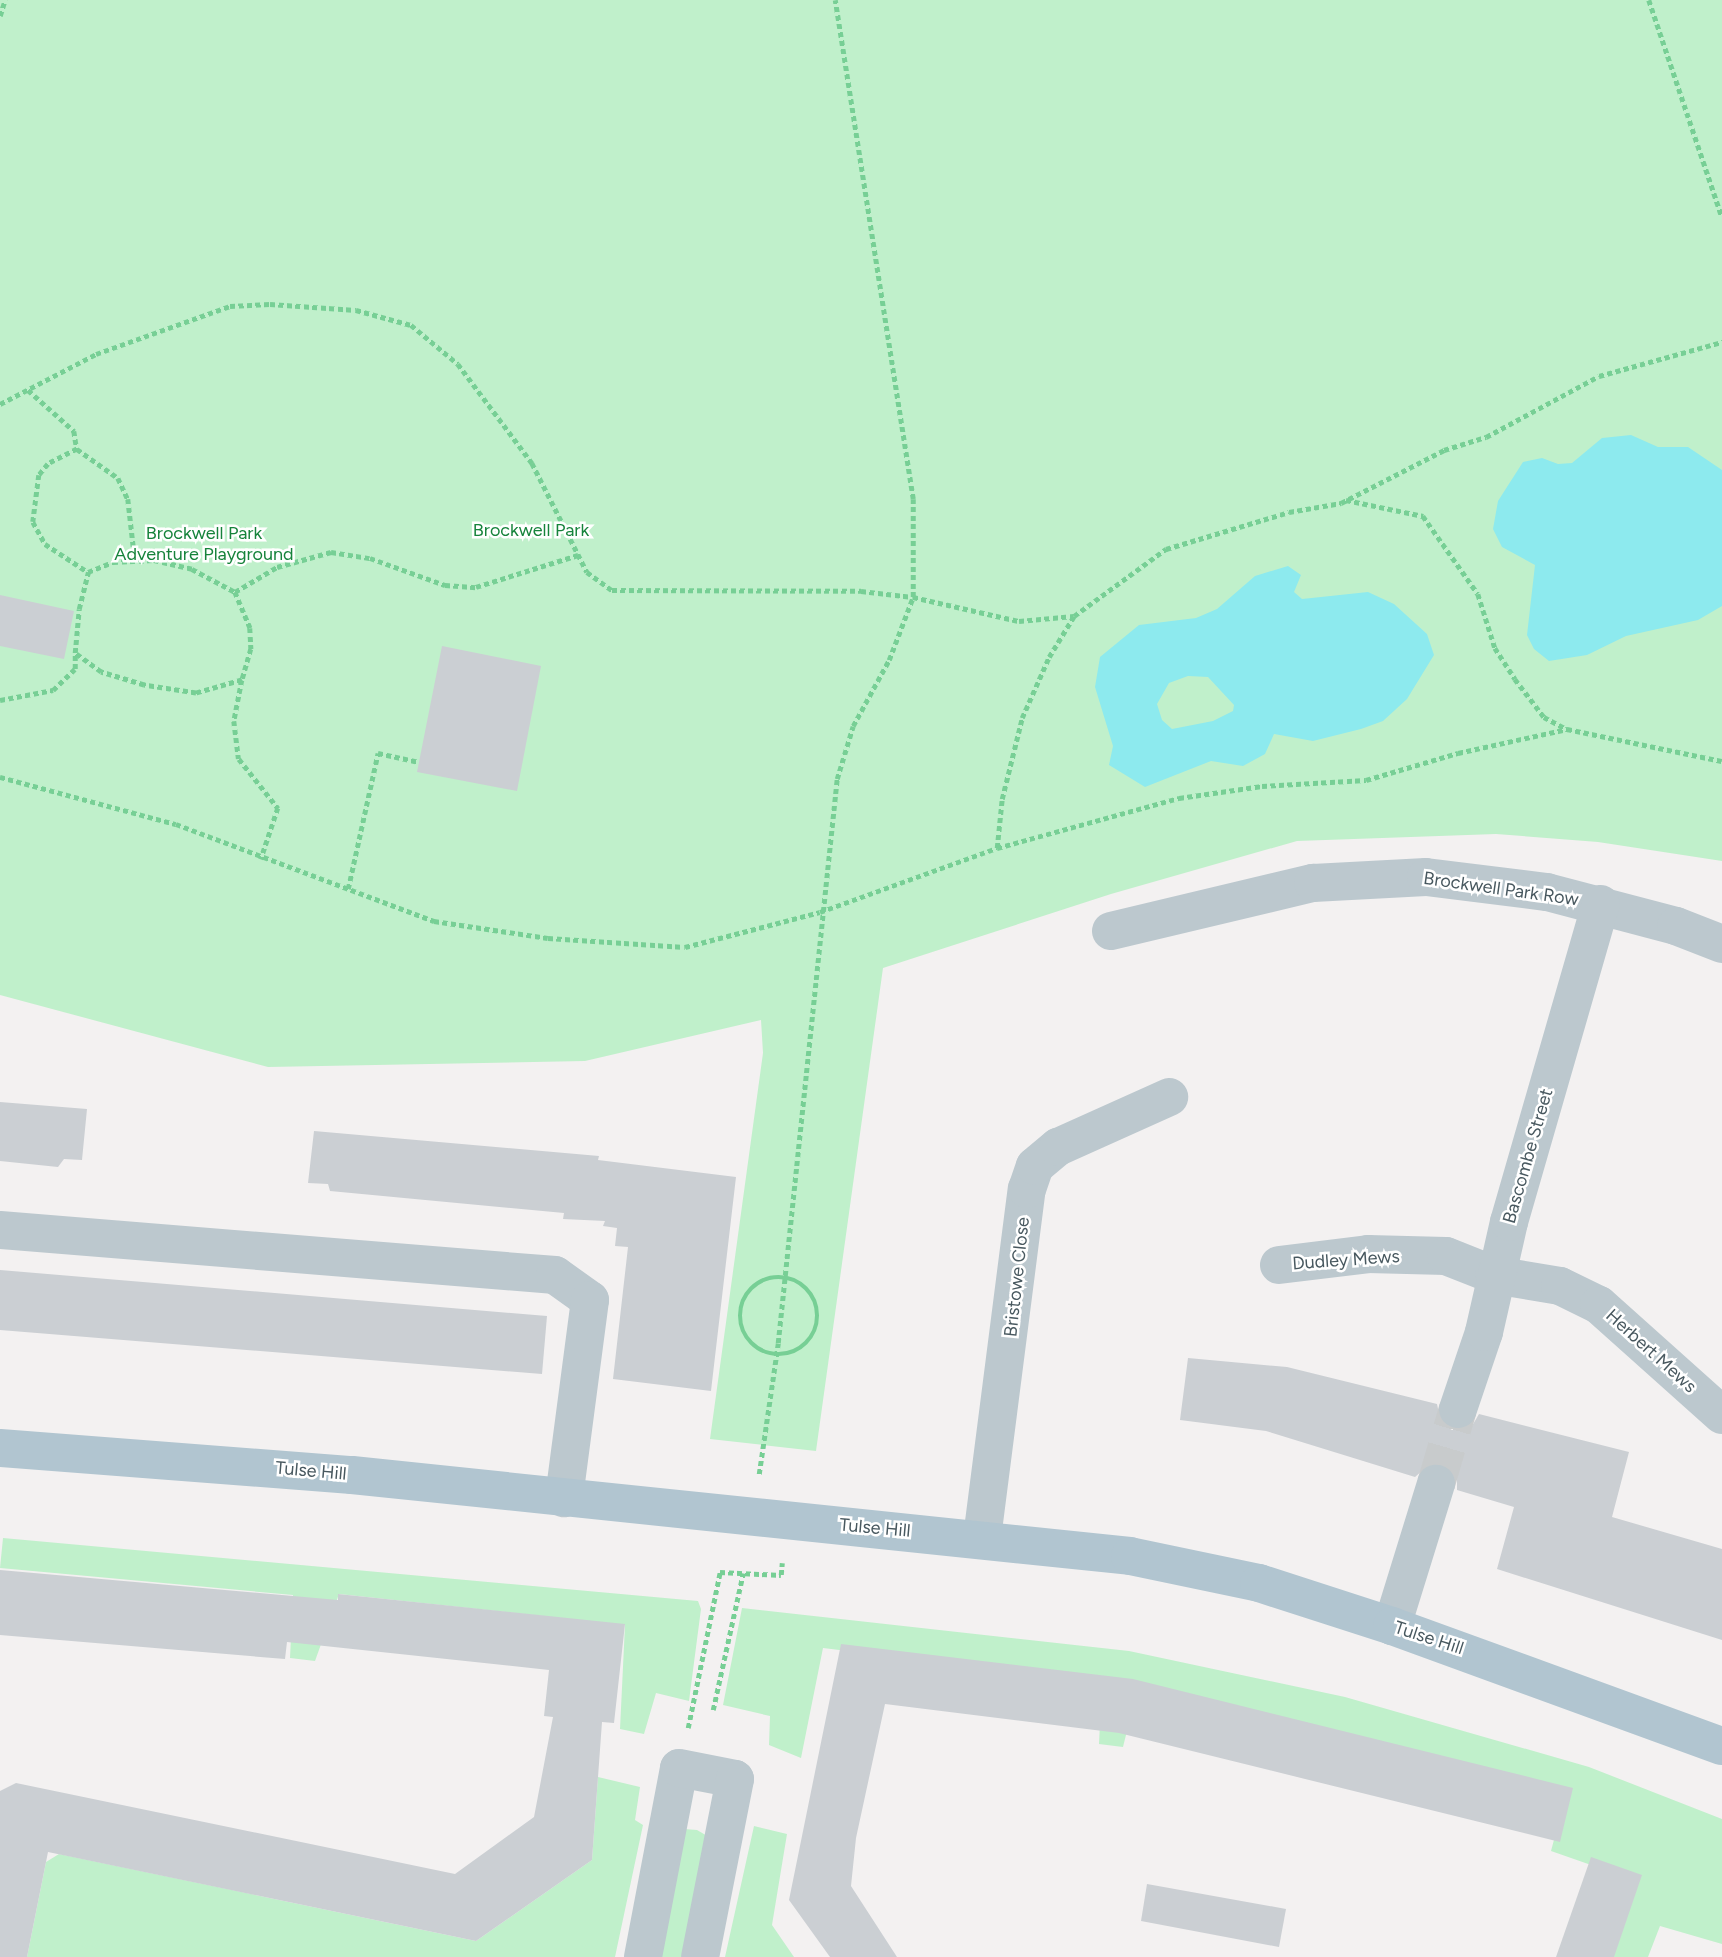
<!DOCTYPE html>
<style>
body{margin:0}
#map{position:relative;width:1722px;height:1957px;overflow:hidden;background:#f3f1f1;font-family:Figtree,sans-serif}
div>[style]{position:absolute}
.green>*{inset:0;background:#c0f0cb}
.water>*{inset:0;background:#8deaee}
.building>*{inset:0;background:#cbcfd3}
.minor-tunnel>*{height:38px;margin-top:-19px;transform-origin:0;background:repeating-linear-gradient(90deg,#c8cbcc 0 38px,transparent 0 57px)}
.path>*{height:4.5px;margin-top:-2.25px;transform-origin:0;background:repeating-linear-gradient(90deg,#77cf95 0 5px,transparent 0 8.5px)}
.path>.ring{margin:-2.25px;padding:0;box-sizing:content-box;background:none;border:4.5px solid #77cf95;border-radius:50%}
.minor>*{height:38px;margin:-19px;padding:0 19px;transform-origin:19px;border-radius:19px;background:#bcc8ce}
.major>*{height:38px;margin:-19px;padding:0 19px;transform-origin:19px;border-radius:19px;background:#b1c5d0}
span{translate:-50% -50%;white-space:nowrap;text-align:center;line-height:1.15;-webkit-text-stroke:5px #fff;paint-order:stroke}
.park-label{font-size:18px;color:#16833b}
.street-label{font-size:18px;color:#48585f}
</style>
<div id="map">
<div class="green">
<i style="clip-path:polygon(0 0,1722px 0,1722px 861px,1598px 842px,1496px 834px,1297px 841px,1111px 894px,883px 968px,816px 1451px,710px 1439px,763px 1053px,761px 1020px,585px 1061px,268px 1067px,0 995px)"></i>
<i style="clip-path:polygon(3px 1538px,698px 1601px,701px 1609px,689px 1701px,656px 1693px,644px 1734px,620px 1729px,625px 1625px,339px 1594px,315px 1661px,290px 1658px,293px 1595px,0 1568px)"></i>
<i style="clip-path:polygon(742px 1608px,1129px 1651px,1345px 1697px,1589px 1767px,1722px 1819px,1722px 1944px,1660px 1926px,1648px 1957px,1608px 1957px,1634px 1880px,1551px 1851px,1566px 1795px,1137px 1691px,1123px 1747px,1099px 1744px,1102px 1682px,823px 1648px,801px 1758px,769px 1745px,770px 1716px,723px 1705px)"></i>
<i style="clip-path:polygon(598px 1777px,640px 1787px,635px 1820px,643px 1825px,615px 1957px,27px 1957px,46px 1862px,59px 1854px,476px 1941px,592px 1860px)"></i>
<i style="clip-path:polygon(754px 1826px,787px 1834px,772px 1925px,794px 1957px,725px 1957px)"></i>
<i style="clip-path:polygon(684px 1829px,697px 1830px,709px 1837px,688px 1957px,655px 1957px)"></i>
</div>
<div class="water">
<i style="clip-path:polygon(1631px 435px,1658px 447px,1688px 447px,1722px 470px,1722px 606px,1698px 620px,1626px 636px,1587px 655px,1549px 661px,1534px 649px,1527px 635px,1535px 565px,1502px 547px,1493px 529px,1498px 501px,1523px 462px,1542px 458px,1558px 464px,1572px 463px,1602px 438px)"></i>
<i style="clip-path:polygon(evenodd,1288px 566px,1301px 575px,1294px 592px,1302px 599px,1368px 592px,1394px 604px,1427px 634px,1434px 655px,1407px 699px,1383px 721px,1361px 729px,1313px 741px,1274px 734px,1265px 754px,1243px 766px,1211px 761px,1145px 787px,1109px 765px,1113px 746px,1095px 687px,1100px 657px,1139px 625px,1196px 618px,1217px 609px,1255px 576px,1288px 566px,1188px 676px,1208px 677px,1234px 705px,1233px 711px,1213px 721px,1172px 729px,1162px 720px,1157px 704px,1169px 683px,1188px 676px)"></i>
</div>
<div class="building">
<i style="clip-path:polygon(0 595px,74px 611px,64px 659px,0 646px)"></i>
<i style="clip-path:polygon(442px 646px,541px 666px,517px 791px,417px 772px)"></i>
<i style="clip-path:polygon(0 1102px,87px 1109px,82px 1160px,64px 1159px,58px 1167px,0 1161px)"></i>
<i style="clip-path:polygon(314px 1131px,599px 1156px,598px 1160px,736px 1177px,711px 1391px,613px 1379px,628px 1247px,615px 1246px,617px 1228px,603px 1226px,605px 1221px,563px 1219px,564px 1213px,330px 1191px,328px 1184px,308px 1183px)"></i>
<i style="clip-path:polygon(0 1270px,547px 1316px,542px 1374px,0 1330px)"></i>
<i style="clip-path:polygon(1188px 1358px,1287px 1367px,1437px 1404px,1441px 1423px,1452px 1430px,1472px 1426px,1479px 1414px,1629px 1452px,1612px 1517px,1722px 1549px,1722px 1640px,1497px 1569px,1514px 1507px,1457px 1490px,1457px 1479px,1443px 1463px,1431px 1463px,1415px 1477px,1266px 1431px,1180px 1420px)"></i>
<i style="clip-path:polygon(0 1570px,338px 1600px,338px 1594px,625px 1624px,614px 1723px,602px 1722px,592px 1860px,476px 1941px,48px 1852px,27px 1957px,0 1957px,0 1791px,16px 1783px,455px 1874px,534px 1817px,553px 1717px,544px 1716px,549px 1670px,287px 1642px,285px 1659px,0 1635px)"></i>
<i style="clip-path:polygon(841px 1644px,1133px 1679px,1573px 1788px,1560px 1842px,1119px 1733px,885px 1704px,856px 1838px,851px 1886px,897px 1957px,830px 1957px,789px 1900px)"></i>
<i style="clip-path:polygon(1591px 1857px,1642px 1875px,1614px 1957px,1556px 1957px)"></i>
<i style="clip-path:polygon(1147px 1884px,1286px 1909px,1279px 1947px,1141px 1921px)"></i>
</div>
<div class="minor-tunnel">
<i style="left:1436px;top:1484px;width:78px;rotate:-73.7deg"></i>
</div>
<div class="path">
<i style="left:1649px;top:0;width:229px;rotate:71.4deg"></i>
<i style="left:0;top:16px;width:17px;rotate:-73deg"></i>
<i style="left:28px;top:390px;width:62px;rotate:41.7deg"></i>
<i style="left:74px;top:431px;width:18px;rotate:81deg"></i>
<i style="left:77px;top:449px;width:50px;rotate:35.3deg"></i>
<i style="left:118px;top:478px;width:23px;rotate:65deg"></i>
<i style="left:128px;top:499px;width:61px;rotate:83.5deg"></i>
<i style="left:0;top:404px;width:108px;rotate:-27.5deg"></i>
<i style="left:96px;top:354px;width:142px;rotate:-19.7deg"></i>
<i style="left:230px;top:306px;width:40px;rotate:-2.9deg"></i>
<i style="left:270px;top:304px;width:86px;rotate:4deg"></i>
<i style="left:356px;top:310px;width:57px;rotate:15.3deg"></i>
<i style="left:411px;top:325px;width:61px;rotate:39.7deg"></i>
<i style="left:458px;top:364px;width:124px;rotate:53.2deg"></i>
<i style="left:532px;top:463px;width:122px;rotate:63.2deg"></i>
<i style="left:587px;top:572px;width:31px;rotate:36deg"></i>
<i style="left:612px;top:590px;width:249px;rotate:0.2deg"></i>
<i style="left:861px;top:591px;width:52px;rotate:6.6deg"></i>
<i style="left:913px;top:597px;width:109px;rotate:12.8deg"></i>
<i style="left:1019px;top:621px;width:55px;rotate:-5.2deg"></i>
<i style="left:77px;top:449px;width:33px;rotate:153deg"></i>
<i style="left:48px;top:464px;width:14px;rotate:129deg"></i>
<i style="left:39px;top:475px;width:47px;rotate:97.3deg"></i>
<i style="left:33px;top:522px;width:25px;rotate:61deg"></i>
<i style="left:45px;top:544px;width:51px;rotate:33.1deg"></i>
<i style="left:1346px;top:500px;width:79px;rotate:11.7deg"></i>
<i style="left:1423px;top:516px;width:95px;rotate:54.8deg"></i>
<i style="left:1478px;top:594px;width:57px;rotate:72.5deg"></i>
<i style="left:1495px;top:648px;width:37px;rotate:57deg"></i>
<i style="left:1515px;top:679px;width:48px;rotate:52.7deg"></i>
<i style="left:1544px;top:717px;width:26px;rotate:28deg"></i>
<i style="left:235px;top:592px;width:49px;rotate:-30.8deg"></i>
<i style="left:277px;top:567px;width:56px;rotate:-15.5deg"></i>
<i style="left:331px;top:552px;width:39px;rotate:9deg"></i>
<i style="left:370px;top:558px;width:80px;rotate:19.8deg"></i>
<i style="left:445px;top:585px;width:31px;rotate:4deg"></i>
<i style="left:476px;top:587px;width:107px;rotate:-17.4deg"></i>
<i style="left:242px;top:680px;width:42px;rotate:101deg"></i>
<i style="left:234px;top:721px;width:38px;rotate:83deg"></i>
<i style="left:239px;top:759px;width:63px;rotate:51.5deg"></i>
<i style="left:278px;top:808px;width:54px;rotate:108.4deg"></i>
<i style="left:0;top:700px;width:54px;rotate:-10.7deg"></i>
<i style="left:53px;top:690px;width:30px;rotate:-44deg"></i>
<i style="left:75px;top:669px;width:16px;rotate:-90deg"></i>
<i style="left:75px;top:653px;width:44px;rotate:-84.8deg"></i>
<i style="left:79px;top:609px;width:38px;rotate:-76deg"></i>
<i style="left:88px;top:572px;width:27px;rotate:-22deg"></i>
<i style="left:113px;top:562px;width:41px;rotate:-2.8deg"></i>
<i style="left:154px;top:560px;width:39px;rotate:13deg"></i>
<i style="left:192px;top:569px;width:49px;rotate:28.1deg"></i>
<i style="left:235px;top:592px;width:39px;rotate:67deg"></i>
<i style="left:250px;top:628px;width:21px;rotate:87deg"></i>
<i style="left:251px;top:649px;width:32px;rotate:106deg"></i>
<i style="left:242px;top:680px;width:48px;rotate:164.2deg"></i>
<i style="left:196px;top:693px;width:53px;rotate:-171.3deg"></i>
<i style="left:144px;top:685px;width:45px;rotate:-163.2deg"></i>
<i style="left:101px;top:672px;width:32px;rotate:-144deg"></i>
<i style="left:0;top:777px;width:182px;rotate:15deg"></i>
<i style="left:176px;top:824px;width:276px;rotate:20.6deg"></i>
<i style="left:434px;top:921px;width:115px;rotate:8.5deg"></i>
<i style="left:548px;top:938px;width:137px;rotate:3.8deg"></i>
<i style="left:685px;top:947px;width:139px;rotate:-14.5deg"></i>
<i style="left:820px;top:912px;width:188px;rotate:-19.9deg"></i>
<i style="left:997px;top:848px;width:189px;rotate:-15.4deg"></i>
<i style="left:1179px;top:798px;width:84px;rotate:-8.2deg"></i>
<i style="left:1262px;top:786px;width:104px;rotate:-3.3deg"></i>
<i style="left:1366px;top:780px;width:96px;rotate:-16.4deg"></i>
<i style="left:1458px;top:753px;width:112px;rotate:-12.4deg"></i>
<i style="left:1567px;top:729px;width:158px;rotate:11.7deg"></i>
<i style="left:997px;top:848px;width:49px;rotate:-84.2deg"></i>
<i style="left:1002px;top:799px;width:83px;rotate:-76.1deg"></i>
<i style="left:1022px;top:718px;width:67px;rotate:-66.1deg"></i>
<i style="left:1049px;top:657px;width:48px;rotate:-58.6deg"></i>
<i style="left:1074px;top:616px;width:114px;rotate:-36.1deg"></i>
<i style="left:1166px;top:549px;width:128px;rotate:-16.7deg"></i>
<i style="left:1289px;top:512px;width:53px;rotate:-9.8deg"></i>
<i style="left:1341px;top:503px;width:116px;rotate:-27.2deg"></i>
<i style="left:1444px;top:450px;width:44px;rotate:-17.2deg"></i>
<i style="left:1486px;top:437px;width:128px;rotate:-28.4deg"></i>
<i style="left:1599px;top:376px;width:128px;rotate:-15.5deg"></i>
<i style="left:348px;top:889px;width:139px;rotate:-77.6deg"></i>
<i style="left:378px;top:753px;width:42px;rotate:12.4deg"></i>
<i class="ring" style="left:740px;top:1277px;width:73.5px;height:73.5px"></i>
<i style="left:759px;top:1474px;width:132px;rotate:-81.7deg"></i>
<i style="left:778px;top:1343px;width:567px;rotate:-84.03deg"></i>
<i style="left:837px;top:779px;width:55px;rotate:-73.2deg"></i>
<i style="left:853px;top:726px;width:75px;rotate:-61.4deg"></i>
<i style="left:889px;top:660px;width:67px;rotate:-69.1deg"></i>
<i style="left:913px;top:597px;width:98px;rotate:-90deg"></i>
<i style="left:913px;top:499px;width:505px;rotate:-98.88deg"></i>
<i style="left:713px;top:1710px;width:140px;rotate:-77.6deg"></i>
<i style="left:688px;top:1728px;width:159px;rotate:-78.4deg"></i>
<i style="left:720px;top:1572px;width:61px;rotate:2.8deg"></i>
<i style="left:781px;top:1575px;width:12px;rotate:-85deg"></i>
</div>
<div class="minor">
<i style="left:1111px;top:931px;width:208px;rotate:-13.4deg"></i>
<i style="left:1313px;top:883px;width:113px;rotate:-3deg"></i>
<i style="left:1426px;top:877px;width:122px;rotate:7.1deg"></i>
<i style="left:1547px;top:892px;width:133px;rotate:14.8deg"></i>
<i style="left:1676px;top:926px;width:49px;rotate:21.4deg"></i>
<i style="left:0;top:1230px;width:557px;rotate:4.64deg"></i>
<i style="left:555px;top:1275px;width:43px;rotate:35.5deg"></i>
<i style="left:590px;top:1300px;width:200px;rotate:97.5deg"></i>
<i style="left:1279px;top:1265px;width:90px;rotate:-7deg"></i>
<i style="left:1368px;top:1254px;width:78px;rotate:1.5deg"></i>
<i style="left:1446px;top:1256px;width:52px;rotate:21.6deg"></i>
<i style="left:1494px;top:1275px;width:67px;rotate:9.5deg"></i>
<i style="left:1560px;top:1286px;width:43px;rotate:26deg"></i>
<i style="left:1599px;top:1305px;width:165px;rotate:41.8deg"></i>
<i style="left:1458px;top:1409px;width:81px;rotate:-71.3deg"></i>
<i style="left:1484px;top:1332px;width:113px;rotate:-77.2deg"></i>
<i style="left:1509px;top:1222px;width:331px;rotate:-73.9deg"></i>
<i style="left:982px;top:1538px;width:352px;rotate:-82.7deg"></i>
<i style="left:1027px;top:1189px;width:24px;rotate:-71deg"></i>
<i style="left:1035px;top:1166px;width:30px;rotate:-40deg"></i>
<i style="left:1058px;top:1147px;width:122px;rotate:-24.2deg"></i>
<i style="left:1392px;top:1626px;width:149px;rotate:-72.8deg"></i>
<i style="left:643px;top:1957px;width:192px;rotate:-79.2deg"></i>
<i style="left:679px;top:1768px;width:57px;rotate:11.1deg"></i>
<i style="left:735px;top:1779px;width:181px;rotate:101.1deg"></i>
</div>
<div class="major">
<i style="left:0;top:1448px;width:353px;rotate:4.4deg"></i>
<i style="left:352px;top:1475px;width:782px;rotate:5.94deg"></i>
<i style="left:1130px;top:1556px;width:132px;rotate:11.8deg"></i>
<i style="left:1259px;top:1583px;width:140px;rotate:17.9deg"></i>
<i style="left:1392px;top:1626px;width:351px;rotate:20deg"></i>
</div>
<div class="park-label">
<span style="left:531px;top:530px">Brockwell Park</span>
<span style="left:204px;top:544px">Brockwell Park<br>Adventure Playground</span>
</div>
<div class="street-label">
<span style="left:1501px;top:889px;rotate:8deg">Brockwell Park Row</span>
<span style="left:1528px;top:1156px;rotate:-74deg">Bascombe Street</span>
<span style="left:1346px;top:1260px;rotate:-4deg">Dudley Mews</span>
<span style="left:1017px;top:1277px;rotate:-84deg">Bristowe Close</span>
<span style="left:1651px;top:1351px;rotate:42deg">Herbert Mews</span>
<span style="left:311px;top:1471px;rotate:5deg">Tulse Hill</span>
<span style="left:875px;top:1528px;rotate:5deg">Tulse Hill</span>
<span style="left:1429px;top:1638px;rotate:18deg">Tulse Hill</span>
</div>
</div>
